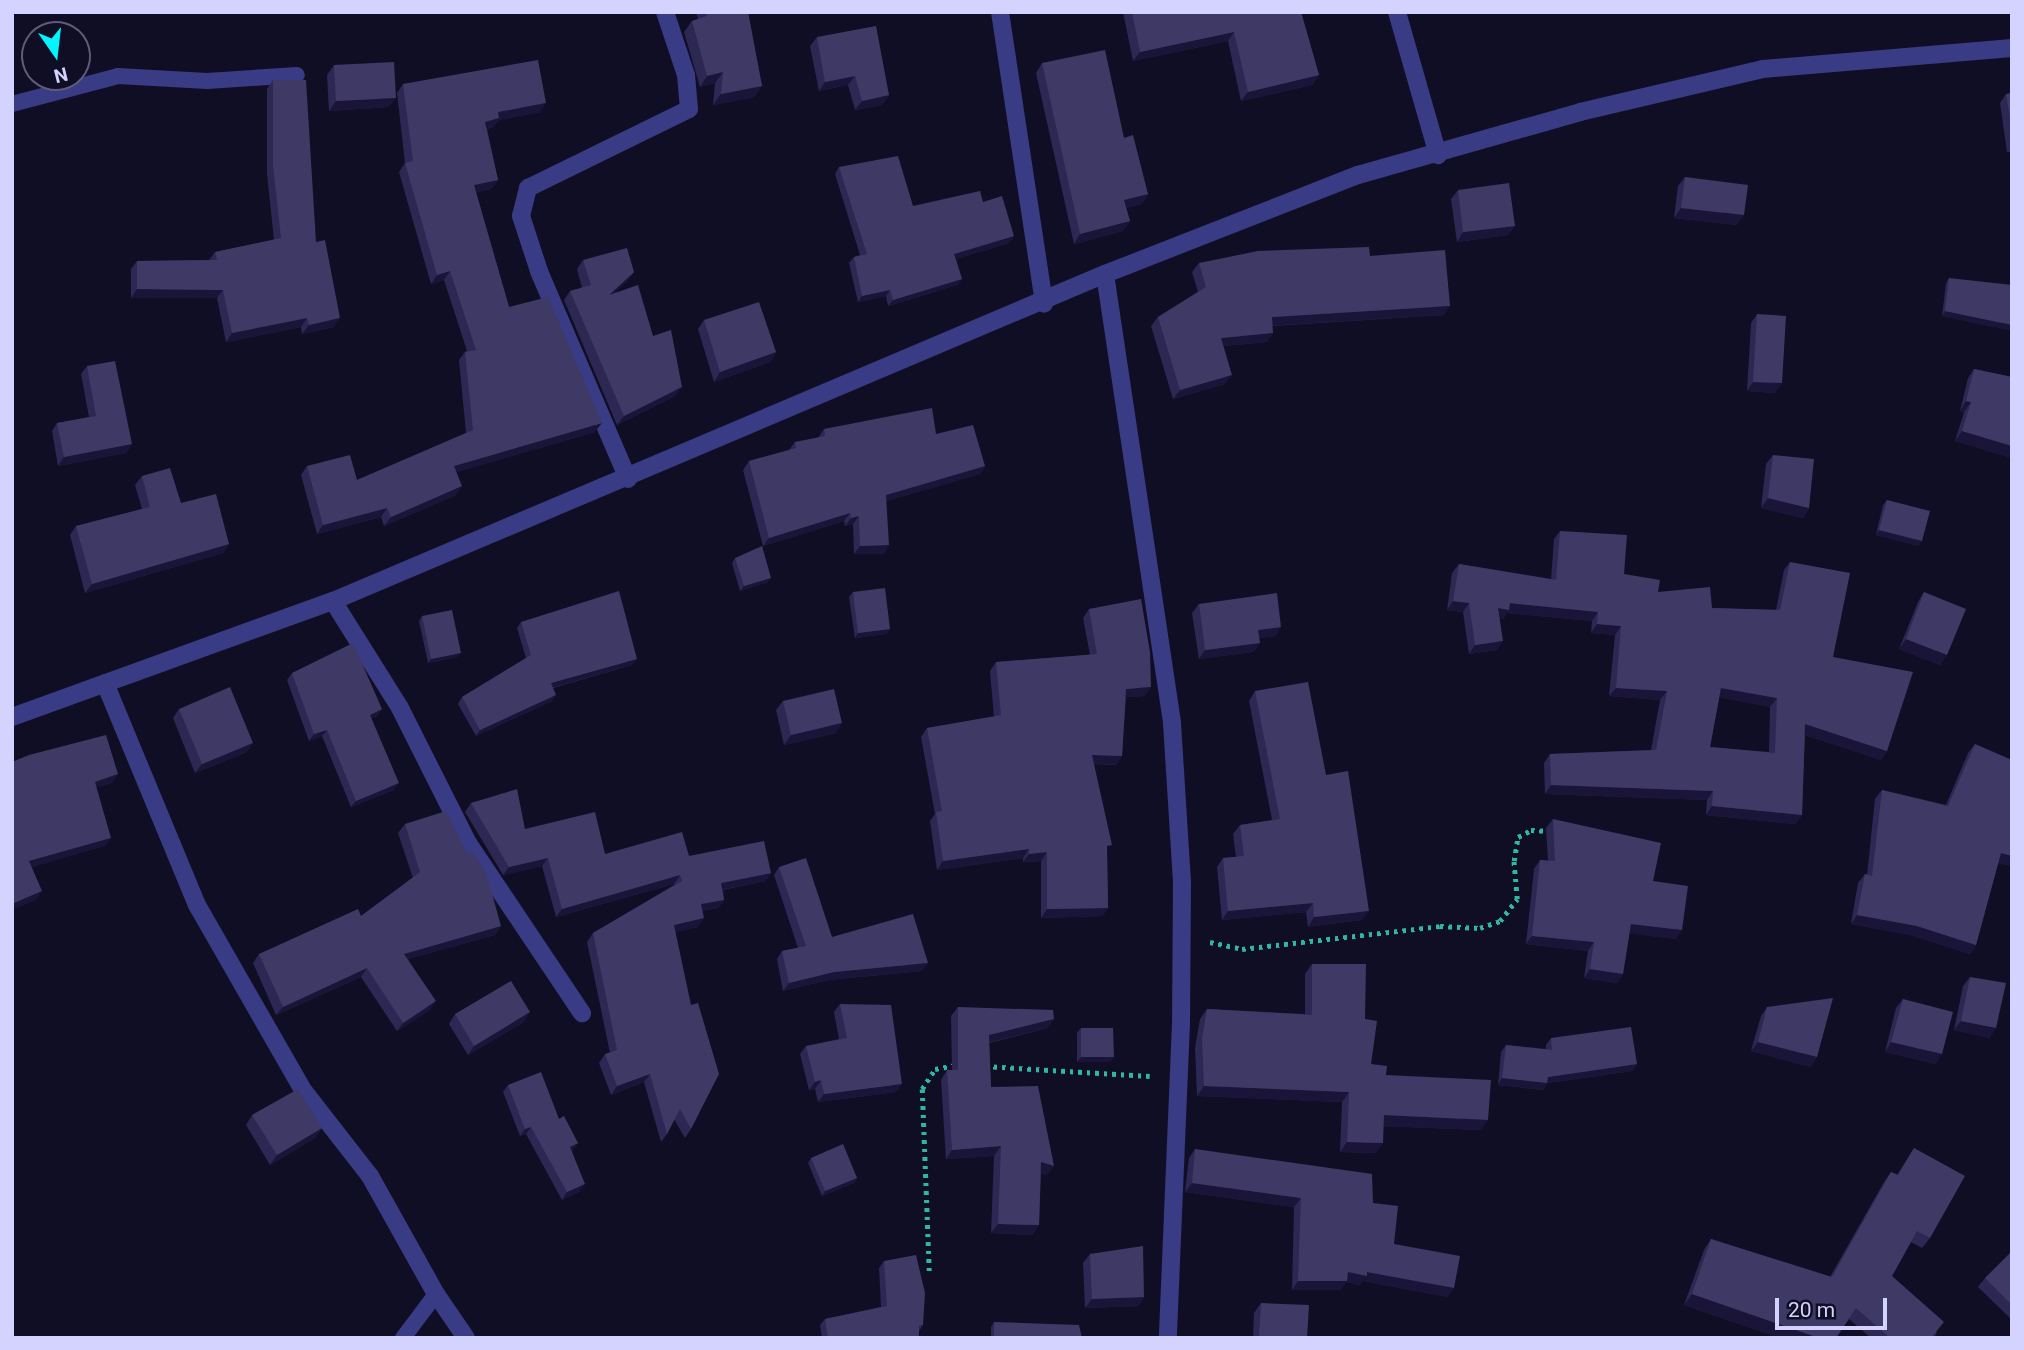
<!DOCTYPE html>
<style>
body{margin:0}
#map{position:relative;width:2024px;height:1350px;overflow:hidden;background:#100e24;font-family:Roboto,sans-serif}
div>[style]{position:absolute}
.path>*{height:4.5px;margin-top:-2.25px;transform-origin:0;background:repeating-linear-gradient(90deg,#2db7a5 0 3.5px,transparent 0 8.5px)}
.lane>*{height:16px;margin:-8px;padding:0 8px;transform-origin:8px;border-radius:8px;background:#393b84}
.street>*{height:18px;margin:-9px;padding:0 9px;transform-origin:9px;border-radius:9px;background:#393b84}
.wall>*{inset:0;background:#2d2753}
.shaded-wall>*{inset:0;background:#1a1538}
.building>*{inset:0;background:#3f3965}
span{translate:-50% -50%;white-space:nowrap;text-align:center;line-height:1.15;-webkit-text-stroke:6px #100e24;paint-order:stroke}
.frame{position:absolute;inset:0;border:14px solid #d4d2ff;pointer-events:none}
.north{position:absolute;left:21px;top:21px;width:70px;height:70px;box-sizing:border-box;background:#100e24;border:2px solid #5e5c7c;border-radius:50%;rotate:166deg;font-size:19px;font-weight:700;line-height:28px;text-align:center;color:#d4d2ff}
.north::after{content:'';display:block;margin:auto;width:24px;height:32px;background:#00f5fd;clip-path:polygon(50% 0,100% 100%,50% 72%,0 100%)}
.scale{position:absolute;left:1775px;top:1298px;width:112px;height:32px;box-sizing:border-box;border:4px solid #d4d2ff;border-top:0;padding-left:9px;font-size:21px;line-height:24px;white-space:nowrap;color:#d4d2ff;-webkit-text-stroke:5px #100e24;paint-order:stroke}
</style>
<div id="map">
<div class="path">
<i style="left:1210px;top:942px;width:33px;rotate:12deg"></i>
<i style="left:1242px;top:949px;width:199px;rotate:-6.6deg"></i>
<i style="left:1440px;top:926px;width:40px;rotate:2.9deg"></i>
<i style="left:1480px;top:928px;width:21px;rotate:-19deg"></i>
<i style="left:1500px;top:921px;width:28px;rotate:-52deg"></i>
<i style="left:1517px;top:899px;width:38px;rotate:-95deg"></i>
<i style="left:1514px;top:861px;width:24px;rotate:-81deg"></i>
<i style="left:1518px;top:837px;width:15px;rotate:-28deg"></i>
<i style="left:1531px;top:830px;width:20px;rotate:3deg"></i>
<i style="left:985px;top:1066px;width:165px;rotate:3.5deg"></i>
<i style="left:929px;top:1271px;width:182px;rotate:-92.2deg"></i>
<i style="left:922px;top:1089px;width:24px;rotate:-57deg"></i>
<i style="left:935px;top:1069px;width:20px;rotate:-11deg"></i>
</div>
<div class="lane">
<i style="left:12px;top:104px;width:110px;rotate:-14.8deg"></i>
<i style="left:118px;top:76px;width:89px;rotate:3.2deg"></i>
<i style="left:207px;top:81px;width:90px;rotate:-3.8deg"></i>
<i style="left:403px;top:1338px;width:55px;rotate:-53.1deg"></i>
</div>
<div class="street">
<i style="left:1000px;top:12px;width:295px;rotate:81.4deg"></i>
<i style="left:1397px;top:12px;width:149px;rotate:74deg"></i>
<i style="left:1105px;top:274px;width:454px;rotate:81.5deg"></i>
<i style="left:1172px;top:723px;width:159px;rotate:86.4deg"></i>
<i style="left:1182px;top:882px;width:141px;rotate:90.4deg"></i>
<i style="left:1181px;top:1023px;width:315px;rotate:92.4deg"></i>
<i style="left:628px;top:479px;width:226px;rotate:-113.2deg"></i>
<i style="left:539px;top:271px;width:58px;rotate:-108.1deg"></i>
<i style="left:521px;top:216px;width:29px;rotate:-76deg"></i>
<i style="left:528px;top:188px;width:179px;rotate:-26.1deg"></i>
<i style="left:689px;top:109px;width:34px;rotate:-95deg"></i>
<i style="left:686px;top:75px;width:66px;rotate:-108.4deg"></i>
<i style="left:333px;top:601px;width:126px;rotate:57.9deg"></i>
<i style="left:400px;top:708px;width:151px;rotate:63.3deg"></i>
<i style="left:468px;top:843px;width:205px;rotate:56.2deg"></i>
<i style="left:105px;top:683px;width:240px;rotate:67.5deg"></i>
<i style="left:197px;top:905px;width:213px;rotate:60.2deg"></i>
<i style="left:303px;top:1090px;width:109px;rotate:52.1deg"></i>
<i style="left:370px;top:1176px;width:135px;rotate:60.8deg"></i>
<i style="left:436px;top:1294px;width:53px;rotate:55.7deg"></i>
<i style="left:12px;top:717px;width:341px;rotate:-19.9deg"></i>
<i style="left:333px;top:601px;width:838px;rotate:-22.96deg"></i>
<i style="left:1105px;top:274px;width:272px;rotate:-21.4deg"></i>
<i style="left:1358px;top:175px;width:231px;rotate:-15.8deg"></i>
<i style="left:1580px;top:112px;width:188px;rotate:-13.2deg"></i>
<i style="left:1763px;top:69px;width:250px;rotate:-4.8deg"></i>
</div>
<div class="wall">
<i style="clip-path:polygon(696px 12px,748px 12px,762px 86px,754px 97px,713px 105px,715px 83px,700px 87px,684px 32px,692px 21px,698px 19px)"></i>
<i style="clip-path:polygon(1123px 12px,1301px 12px,1319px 75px,1312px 85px,1241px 101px,1228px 41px,1133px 61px)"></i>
<i style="clip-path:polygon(817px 37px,889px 95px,882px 105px,855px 110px,848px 85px,819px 91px,810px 46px)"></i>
<i style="clip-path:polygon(1042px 63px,1124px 138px,1148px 194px,1142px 204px,1126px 208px,1130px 221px,1123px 231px,1074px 244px,1036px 73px)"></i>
<i style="clip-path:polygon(334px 65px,389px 107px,329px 111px,327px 75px)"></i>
<i style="clip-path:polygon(273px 80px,316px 242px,334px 327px,302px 334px,301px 327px,226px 342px,217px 298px,131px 298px,131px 269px,137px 261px,209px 260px,215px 252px,274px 240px,267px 174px,267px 89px)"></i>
<i style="clip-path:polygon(403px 84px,540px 112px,499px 120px,493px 127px,487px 129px,498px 180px,491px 189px,476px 192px,509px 307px,595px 432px,456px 472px,456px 495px,384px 526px,381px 517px,317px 534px,301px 475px,307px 466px,357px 480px,466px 433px,459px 360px,465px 352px,467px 351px,444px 280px,431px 284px,399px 172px,405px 163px,397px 93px)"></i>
<i style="clip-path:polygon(2012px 93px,2012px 152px,2007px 152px,2000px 103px,2006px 94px)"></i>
<i style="clip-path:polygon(839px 167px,913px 206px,983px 202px,1014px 236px,1009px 243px,956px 259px,962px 279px,957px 285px,888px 306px,886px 296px,858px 302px,849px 263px,854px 257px,860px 255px,835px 174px)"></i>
<i style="clip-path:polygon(1685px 177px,1737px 225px,1674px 218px,1678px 186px)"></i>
<i style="clip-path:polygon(1458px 190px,1515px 226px,1508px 235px,1457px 242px,1451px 199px)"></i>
<i style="clip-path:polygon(1370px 256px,1444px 315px,1272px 326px,1267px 342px,1224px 346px,1225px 384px,1173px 399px,1151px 326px,1158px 317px,1198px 292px,1192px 272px,1199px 263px)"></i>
<i style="clip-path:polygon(583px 260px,634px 272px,627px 281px,615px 292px,653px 336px,675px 396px,617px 425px,564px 300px,570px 291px,582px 288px,577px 269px)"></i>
<i style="clip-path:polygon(1949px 278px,2010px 330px,1942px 316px,1946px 283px)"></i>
<i style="clip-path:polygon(1757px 314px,1775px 393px,1747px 391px,1751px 323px)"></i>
<i style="clip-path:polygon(704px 320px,776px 352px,770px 362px,714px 382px,698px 329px)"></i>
<i style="clip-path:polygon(87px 366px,132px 444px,126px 453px,58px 466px,52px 431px,57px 423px,89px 417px,81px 374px)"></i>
<i style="clip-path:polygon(1974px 369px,2012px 377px,2012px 458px,1955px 441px,1964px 412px,1960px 411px,1968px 378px)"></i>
<i style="clip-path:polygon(824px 429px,936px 434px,985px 466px,980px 474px,886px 501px,884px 554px,854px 554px,853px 524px,845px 526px,844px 521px,763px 546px,743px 470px,749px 461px,789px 450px,795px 442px,818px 438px)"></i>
<i style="clip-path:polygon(1773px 455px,1809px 508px,1803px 518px,1761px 508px,1766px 464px)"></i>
<i style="clip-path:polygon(142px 476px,181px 503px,229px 544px,223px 553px,85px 593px,70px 535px,76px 526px,142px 509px,135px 485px)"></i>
<i style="clip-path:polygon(1887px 500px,1919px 546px,1876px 535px,1883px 505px)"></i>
<i style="clip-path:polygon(evenodd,1560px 531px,1624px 574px,1658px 592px,1712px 608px,1776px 610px,1784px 570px,1790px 562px,1833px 657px,1887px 751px,1881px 760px,1805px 735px,1802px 815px,1795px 824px,1706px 815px,1707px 800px,1545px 794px,1544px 763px,1550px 754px,1651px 750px,1660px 700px,1609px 696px,1615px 635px,1591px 633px,1592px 621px,1507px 613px,1503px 619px,1500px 618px,1497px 650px,1469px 654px,1463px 612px,1447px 610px,1452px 573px,1459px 564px,1551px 579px,1554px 539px,1560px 531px,1719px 697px,1770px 707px,1769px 752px,1710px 747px,1719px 697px)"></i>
<i style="clip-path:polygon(735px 558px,768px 582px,740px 591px,732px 563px)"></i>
<i style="clip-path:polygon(853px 592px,890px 629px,886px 634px,855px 638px,849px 597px)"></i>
<i style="clip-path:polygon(1924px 592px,1940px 665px,1899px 649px,1918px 602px)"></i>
<i style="clip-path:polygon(1199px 604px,1281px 627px,1275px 636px,1259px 638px,1260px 643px,1253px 652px,1199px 659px,1192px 613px)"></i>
<i style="clip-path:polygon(1089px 609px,1145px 696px,1126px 697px,1122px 756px,1116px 765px,1094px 764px,1107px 851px,1108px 908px,1102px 916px,1041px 918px,1041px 861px,1023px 862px,1023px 858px,937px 870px,930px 821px,935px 814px,921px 737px,927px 728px,994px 717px,990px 671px,996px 662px,1090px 655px,1083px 618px)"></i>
<i style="clip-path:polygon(422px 616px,457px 657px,428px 663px,419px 621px)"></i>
<i style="clip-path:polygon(521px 622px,632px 665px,553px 688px,552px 701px,476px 736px,458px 704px,462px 697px,526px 658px,517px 628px)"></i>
<i style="clip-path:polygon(292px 673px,382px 709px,377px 716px,371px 718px,394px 790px,351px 807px,322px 736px,309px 741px,287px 680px)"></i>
<i style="clip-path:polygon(1255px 691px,1326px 775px,1362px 920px,1308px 927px,1306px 912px,1222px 920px,1217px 867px,1223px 858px,1236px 857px,1233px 834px,1240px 825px,1272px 820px,1249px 701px)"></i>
<i style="clip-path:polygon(783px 701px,836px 733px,784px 745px,776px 710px)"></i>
<i style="clip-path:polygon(179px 709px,247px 752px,195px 773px,173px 718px)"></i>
<i style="clip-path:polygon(1975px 744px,2012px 866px,1998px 863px,1976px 945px,1970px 954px,1911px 935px,1851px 924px,1858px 883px,1865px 874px,1867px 875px,1875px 799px,1882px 790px,1946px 805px,1968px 753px)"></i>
<i style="clip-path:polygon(471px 803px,525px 829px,605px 854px,689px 856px,771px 873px,765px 881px,723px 890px,724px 900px,718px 908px,702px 911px,698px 927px,675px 932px,691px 1129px,685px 1138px,674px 1119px,667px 1134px,661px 1142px,644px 1082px,611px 1095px,599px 1063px,605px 1054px,610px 1053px,587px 942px,593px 933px,674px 885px,674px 884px,556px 917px,542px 866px,503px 875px,465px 812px)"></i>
<i style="clip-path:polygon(1553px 819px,1653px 881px,1676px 939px,1629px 933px,1623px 974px,1617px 983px,1584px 978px,1588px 951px,1526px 944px,1534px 869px,1540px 860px,1548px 861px,1546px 828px)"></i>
<i style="clip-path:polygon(405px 824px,501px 926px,495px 935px,408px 959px,430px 1010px,397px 1031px,361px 977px,276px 1015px,253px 963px,259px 954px,361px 916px,413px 878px,398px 833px)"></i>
<i style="clip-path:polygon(779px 867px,832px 937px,922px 971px,828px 980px,783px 991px,777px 959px,782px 951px,798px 948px,774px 875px)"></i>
<i style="clip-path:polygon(1312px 964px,1365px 1019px,1371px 1064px,1386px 1075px,1481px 1130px,1383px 1126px,1376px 1153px,1340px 1152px,1342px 1102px,1197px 1096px,1195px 1048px,1200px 1019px,1207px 1009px,1305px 1014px,1305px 974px)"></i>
<i style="clip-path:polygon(1970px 977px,1990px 1038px,1954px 1030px,1963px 986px)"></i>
<i style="clip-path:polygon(1903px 999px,1936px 1064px,1885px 1052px,1896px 1008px)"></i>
<i style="clip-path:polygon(840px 1004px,896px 1092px,818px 1102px,815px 1089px,809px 1090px,800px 1054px,806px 1046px,839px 1039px,834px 1012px)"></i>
<i style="clip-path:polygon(958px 1007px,1048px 1028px,989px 1043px,991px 1087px,1047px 1175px,1041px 1173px,1039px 1225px,1032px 1235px,991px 1233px,994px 1156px,946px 1159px,941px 1080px,947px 1070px,952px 1070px,951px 1016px)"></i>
<i style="clip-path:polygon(1767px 1007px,1811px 1067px,1751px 1051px,1761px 1016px)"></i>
<i style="clip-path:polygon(455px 1014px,524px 1022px,468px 1055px,449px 1024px)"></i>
<i style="clip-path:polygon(1081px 1028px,1110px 1062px,1077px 1062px,1077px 1033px)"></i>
<i style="clip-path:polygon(1551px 1038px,1637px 1064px,1632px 1071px,1547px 1083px,1543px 1090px,1498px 1085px,1501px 1052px,1506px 1045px,1546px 1049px,1546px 1045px)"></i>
<i style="clip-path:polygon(508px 1085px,559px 1119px,578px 1143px,572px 1151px,580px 1191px,562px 1200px,526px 1134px,520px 1136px,503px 1092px)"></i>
<i style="clip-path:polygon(252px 1115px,322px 1128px,315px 1138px,270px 1165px,246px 1125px)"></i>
<i style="clip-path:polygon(1914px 1148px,1930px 1238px,1922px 1248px,1911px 1242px,1892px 1276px,1937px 1333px,1933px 1338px,1871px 1338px,1849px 1319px,1836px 1338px,1780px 1338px,1684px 1305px,1704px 1250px,1711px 1239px,1830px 1277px,1884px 1182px,1891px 1172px,1897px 1175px)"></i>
<i style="clip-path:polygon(1195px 1149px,1373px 1203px,1394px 1244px,1448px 1297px,1363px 1281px,1360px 1285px,1346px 1282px,1340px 1290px,1292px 1290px,1294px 1207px,1185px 1192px,1189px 1158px)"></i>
<i style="clip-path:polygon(811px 1158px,857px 1178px,854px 1183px,822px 1196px,808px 1163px)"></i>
<i style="clip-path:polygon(1090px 1254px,1144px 1297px,1138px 1306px,1085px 1308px,1083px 1263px)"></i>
<i style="clip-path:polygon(2012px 1254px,2012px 1320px,1978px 1287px,1985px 1278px)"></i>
<i style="clip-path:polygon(884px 1261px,923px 1325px,919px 1331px,919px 1338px,822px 1338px,820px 1325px,825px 1319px,881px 1307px,879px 1268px)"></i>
<i style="clip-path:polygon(1261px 1303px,1307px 1338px,1253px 1338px,1254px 1313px)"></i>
<i style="clip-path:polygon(994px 1322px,1082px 1338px,991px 1338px,991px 1327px)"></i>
</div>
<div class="shaded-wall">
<i style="clip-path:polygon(1234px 32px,1228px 41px,1133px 61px,1140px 52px)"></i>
<i style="clip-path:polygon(723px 72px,715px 83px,700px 87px,707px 76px)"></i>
<i style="clip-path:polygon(1319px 75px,1312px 85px,1241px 101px,1248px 92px)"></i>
<i style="clip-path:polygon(855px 76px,848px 85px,819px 91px,825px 82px)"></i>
<i style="clip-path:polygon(762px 86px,754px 97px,713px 105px,721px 94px)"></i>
<i style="clip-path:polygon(889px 95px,882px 105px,855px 110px,862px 101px)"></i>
<i style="clip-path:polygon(396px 98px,389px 107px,329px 111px,336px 101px)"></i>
<i style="clip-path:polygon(546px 103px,540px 112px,499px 120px,493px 127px,479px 130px,485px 122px,498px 112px)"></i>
<i style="clip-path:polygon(498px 180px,491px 189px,468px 194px,474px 185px)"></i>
<i style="clip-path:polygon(1148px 194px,1142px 204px,1118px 210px,1124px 200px)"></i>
<i style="clip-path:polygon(1681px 208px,1744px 215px,1737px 225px,1674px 218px)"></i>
<i style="clip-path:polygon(1130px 221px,1123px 231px,1074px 244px,1080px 234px)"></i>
<i style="clip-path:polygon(1515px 226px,1508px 235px,1457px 242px,1463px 232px)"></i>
<i style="clip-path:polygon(1014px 236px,1009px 243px,950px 261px,954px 254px)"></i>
<i style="clip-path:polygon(450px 271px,444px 280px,431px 284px,437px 275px)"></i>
<i style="clip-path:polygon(634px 272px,627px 281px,603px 304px,609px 295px)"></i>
<i style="clip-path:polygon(962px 279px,957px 285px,888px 306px,893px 300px)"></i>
<i style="clip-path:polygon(137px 289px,223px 290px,217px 298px,131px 298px)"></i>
<i style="clip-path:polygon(890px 290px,886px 296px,858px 302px,862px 296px)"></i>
<i style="clip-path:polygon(1450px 306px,1444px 315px,1265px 326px,1272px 317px)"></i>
<i style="clip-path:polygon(1945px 311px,2012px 325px,2012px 327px,2010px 330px,1942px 316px)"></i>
<i style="clip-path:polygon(307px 318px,301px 327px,226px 342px,232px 333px)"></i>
<i style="clip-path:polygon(340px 318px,334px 327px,302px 334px,309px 325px)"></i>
<i style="clip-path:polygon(1273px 333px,1267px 342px,1215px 347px,1221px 338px)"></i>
<i style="clip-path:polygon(776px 352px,770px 362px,714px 382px,720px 372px)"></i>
<i style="clip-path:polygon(1232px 375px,1225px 384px,1173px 399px,1180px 390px)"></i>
<i style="clip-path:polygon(1753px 382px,1782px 383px,1775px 393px,1747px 391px)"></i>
<i style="clip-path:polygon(682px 387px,675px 396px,617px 425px,624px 416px)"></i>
<i style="clip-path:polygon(1966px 401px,1971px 402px,1964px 412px,1960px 411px)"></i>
<i style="clip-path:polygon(602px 423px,595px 432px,447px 475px,454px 466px)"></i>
<i style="clip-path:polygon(1962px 431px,2012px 446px,2012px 458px,1955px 441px)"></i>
<i style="clip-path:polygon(132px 444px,126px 453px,58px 466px,64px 457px)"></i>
<i style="clip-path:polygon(985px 466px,980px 474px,880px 503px,886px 495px)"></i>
<i style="clip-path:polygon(462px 486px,456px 495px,384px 526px,391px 517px)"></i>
<i style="clip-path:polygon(1768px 498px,1809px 508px,1803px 518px,1761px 508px)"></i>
<i style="clip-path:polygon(387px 508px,381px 517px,317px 534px,323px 525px)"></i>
<i style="clip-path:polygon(850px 513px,844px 521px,763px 546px,769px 538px)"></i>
<i style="clip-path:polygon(859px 516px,853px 524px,845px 526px,851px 518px)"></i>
<i style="clip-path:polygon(1879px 530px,1922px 541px,1919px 546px,1876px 535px)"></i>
<i style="clip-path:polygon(229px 544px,223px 553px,85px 593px,92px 584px)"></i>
<i style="clip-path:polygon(889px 545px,884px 554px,854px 554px,860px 546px)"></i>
<i style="clip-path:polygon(771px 578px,768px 582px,740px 591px,744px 586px)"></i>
<i style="clip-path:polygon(1453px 601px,1469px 603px,1463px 612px,1447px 610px)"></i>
<i style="clip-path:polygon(1510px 603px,1598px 612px,1592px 621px,1507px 613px,1503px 619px,1492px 617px,1498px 608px)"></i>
<i style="clip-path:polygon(1597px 624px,1621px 626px,1615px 635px,1591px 633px)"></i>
<i style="clip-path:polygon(1281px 627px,1275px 636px,1251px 639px,1258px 630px)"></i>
<i style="clip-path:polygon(890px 629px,886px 634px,855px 638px,858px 633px)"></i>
<i style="clip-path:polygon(1906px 639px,1947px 655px,1940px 665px,1899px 649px)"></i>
<i style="clip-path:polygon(1503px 641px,1497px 650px,1469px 654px,1475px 645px)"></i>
<i style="clip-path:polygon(1260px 643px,1253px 652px,1199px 659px,1205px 650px)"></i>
<i style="clip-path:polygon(461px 653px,457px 657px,428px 663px,431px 659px)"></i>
<i style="clip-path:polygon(637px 659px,632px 665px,547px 689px,551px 683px)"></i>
<i style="clip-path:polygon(1151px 687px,1145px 696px,1120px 698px,1126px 689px)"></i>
<i style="clip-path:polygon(1616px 688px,1667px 691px,1660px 700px,1609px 696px)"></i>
<i style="clip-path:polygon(1721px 688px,1777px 698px,1770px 707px,1714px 696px)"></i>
<i style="clip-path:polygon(556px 695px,552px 701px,476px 736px,480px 730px)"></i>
<i style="clip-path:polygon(382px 709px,377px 716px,365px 721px,370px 715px)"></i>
<i style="clip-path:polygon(842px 723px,836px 733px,784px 745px,791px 735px)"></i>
<i style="clip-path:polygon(1805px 724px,1887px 751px,1881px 760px,1799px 733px)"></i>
<i style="clip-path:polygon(327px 730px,322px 736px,309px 741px,314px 734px)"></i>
<i style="clip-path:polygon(253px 743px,247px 752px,195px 773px,202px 764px)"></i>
<i style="clip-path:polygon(1092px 755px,1122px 756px,1116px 765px,1086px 763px)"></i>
<i style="clip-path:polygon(118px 774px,112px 783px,89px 790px,95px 782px)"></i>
<i style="clip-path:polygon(399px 783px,394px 790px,351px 807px,356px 801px)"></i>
<i style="clip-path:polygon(1551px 785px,1713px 791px,1707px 800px,1545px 794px)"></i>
<i style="clip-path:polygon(1712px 806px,1802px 815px,1795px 824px,1706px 815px)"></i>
<i style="clip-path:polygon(111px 838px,105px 846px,23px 870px,29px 861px)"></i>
<i style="clip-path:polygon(1029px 849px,1023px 858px,937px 870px,943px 861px)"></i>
<i style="clip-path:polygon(1047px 852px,1041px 861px,1023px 862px,1029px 854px)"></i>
<i style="clip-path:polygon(2001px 853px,2012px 856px,2012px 866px,1995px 862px)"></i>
<i style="clip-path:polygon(548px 858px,542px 866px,503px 875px,509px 867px)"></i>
<i style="clip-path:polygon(771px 873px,765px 881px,715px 891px,721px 883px)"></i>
<i style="clip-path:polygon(680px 875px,674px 884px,556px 917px,562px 909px)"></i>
<i style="clip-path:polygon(42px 891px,36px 900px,12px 910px,12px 904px)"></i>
<i style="clip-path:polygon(724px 900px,718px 908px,695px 912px,701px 904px)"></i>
<i style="clip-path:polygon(1313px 903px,1306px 912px,1222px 920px,1228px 911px)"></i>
<i style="clip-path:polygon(1108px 908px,1102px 916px,1041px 918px,1047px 909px)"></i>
<i style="clip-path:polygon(1369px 911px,1362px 920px,1308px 927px,1314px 917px)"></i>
<i style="clip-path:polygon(1857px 915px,1917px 926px,1976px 945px,1970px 954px,1911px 935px,1851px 924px)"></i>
<i style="clip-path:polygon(704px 918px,698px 927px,668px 934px,674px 925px)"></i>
<i style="clip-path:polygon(1631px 924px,1682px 930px,1676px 939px,1625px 933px)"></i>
<i style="clip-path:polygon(501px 926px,495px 935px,398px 962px,404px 954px)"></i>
<i style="clip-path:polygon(1532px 936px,1594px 942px,1588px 951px,1526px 944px)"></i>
<i style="clip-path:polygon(928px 963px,922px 971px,828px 980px,783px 991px,789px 983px,834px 972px)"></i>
<i style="clip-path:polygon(367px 968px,361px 977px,276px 1015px,283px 1007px)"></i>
<i style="clip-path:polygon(1590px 969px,1623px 974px,1617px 983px,1584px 978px)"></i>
<i style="clip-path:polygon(436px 1001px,430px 1010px,397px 1031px,403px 1023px)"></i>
<i style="clip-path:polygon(530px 1012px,524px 1022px,468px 1055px,474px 1046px)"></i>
<i style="clip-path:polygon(1054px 1019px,1048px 1028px,982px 1044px,989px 1035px)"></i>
<i style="clip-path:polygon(1961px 1021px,1996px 1028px,1990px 1038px,1954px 1030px)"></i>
<i style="clip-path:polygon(1758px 1042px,1817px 1057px,1811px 1067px,1751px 1051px)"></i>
<i style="clip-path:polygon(1891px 1042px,1942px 1054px,1936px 1064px,1885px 1052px)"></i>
<i style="clip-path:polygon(1081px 1057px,1114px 1057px,1110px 1062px,1077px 1062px)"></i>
<i style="clip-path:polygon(1637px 1064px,1632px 1071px,1547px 1083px,1543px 1090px,1498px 1085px,1502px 1078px,1548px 1077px)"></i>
<i style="clip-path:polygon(650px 1074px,644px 1082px,611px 1095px,617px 1086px)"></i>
<i style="clip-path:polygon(821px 1080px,815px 1089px,809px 1090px,815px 1082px)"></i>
<i style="clip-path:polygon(902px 1084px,896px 1092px,818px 1102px,824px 1094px)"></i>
<i style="clip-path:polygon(1204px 1086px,1349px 1092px,1342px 1102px,1197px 1096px)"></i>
<i style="clip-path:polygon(1384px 1115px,1488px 1120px,1481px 1130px,1376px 1126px)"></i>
<i style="clip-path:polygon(531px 1127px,526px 1134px,520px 1136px,525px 1129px)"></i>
<i style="clip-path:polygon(322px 1128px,315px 1138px,270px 1165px,277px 1155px)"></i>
<i style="clip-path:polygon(1347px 1142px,1383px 1143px,1376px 1153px,1340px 1152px)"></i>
<i style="clip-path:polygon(578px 1143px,573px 1150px,565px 1154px,570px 1147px)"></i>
<i style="clip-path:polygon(1001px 1146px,994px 1156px,946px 1159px,952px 1150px)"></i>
<i style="clip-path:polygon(1041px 1162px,1054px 1166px,1047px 1175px,1035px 1171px)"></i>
<i style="clip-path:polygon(857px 1178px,854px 1183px,822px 1196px,825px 1191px)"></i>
<i style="clip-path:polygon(1192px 1183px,1301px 1198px,1294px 1207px,1185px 1192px)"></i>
<i style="clip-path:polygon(585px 1184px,580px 1191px,562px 1200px,567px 1192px)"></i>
<i style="clip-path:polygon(998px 1224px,1039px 1225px,1032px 1235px,991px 1233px)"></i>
<i style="clip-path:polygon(1348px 1272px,1367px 1272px,1454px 1288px,1448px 1297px,1363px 1281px,1360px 1285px,1346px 1282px,1340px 1290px,1292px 1290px,1298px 1281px)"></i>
<i style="clip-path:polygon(1692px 1294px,1819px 1338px,1780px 1338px,1684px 1305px)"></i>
<i style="clip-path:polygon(1144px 1297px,1138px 1306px,1085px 1308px,1092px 1299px)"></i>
</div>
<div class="building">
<i style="clip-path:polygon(706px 12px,748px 12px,762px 86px,721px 94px,723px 72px,707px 76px,692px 21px,707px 16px)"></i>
<i style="clip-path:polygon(1132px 12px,1301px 12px,1319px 75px,1248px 92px,1234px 32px,1140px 52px)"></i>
<i style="clip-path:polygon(876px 26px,889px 95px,862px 101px,855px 76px,825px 82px,817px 37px)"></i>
<i style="clip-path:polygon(1105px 50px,1124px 138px,1133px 135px,1148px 194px,1124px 200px,1130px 221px,1080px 234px,1042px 63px)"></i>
<i style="clip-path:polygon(538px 60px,546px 103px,498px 112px,499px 118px,485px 122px,498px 180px,474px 185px,509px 307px,548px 297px,602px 423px,454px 466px,462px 486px,391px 517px,387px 508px,323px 525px,307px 466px,350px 455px,357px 480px,473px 430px,465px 352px,476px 350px,450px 271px,437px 275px,405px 163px,413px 161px,403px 84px)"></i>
<i style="clip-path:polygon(394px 62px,396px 98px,336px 101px,334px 65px)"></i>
<i style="clip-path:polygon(273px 80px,306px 80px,316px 242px,325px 240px,340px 318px,309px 325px,307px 318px,232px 333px,223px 290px,137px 289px,137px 261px,217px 260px,215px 252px,281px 238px,273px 165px)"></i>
<i style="clip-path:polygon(2012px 93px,2012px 130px,2006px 94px)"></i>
<i style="clip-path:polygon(898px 156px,913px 206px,980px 191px,983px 202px,1002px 196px,1014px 236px,954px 254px,962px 279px,893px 300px,890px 290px,862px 296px,854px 257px,867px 254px,839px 167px)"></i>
<i style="clip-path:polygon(1685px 177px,1748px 185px,1744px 215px,1681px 208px)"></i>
<i style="clip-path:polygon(1509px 183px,1515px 226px,1463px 232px,1458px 190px)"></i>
<i style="clip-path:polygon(1369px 247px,1370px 256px,1445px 250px,1450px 306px,1272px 317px,1273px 333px,1221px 338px,1232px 375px,1180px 390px,1158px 317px,1206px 287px,1199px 263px,1258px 251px)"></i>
<i style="clip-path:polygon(627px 248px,634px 272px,609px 295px,638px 285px,653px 336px,671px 330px,682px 387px,624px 416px,570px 291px,591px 285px,583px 260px)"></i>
<i style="clip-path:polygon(1949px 278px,2012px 285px,2012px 325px,1945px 311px)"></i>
<i style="clip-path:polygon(759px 302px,776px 352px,720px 372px,704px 320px)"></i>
<i style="clip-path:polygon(1757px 314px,1786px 316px,1782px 383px,1753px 382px)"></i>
<i style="clip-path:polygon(115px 361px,132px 444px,64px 457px,57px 423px,96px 416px,87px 366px)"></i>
<i style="clip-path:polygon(1974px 369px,2012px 377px,2012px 446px,1962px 431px,1971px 402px,1966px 401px)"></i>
<i style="clip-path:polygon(932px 408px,936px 434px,973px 425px,985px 466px,886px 495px,889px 545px,860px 546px,859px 516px,851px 518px,850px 513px,769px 538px,749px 461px,796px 448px,795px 442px,825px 436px,824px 429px)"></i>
<i style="clip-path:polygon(1773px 455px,1814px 459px,1809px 508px,1768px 498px)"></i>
<i style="clip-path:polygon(170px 468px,181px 503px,216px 494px,229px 544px,92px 584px,76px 526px,150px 507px,142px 476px)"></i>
<i style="clip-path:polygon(1887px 500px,1930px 511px,1922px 541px,1879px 530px)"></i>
<i style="clip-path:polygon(evenodd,1560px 531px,1627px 535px,1624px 574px,1660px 580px,1658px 592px,1710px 587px,1712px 608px,1780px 610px,1790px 562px,1850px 573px,1833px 657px,1913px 672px,1887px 751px,1805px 724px,1802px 815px,1712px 806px,1713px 791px,1551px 785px,1550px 754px,1656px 750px,1667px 691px,1616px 688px,1621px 626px,1597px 624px,1598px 612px,1510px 603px,1509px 610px,1498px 608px,1503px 641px,1475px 645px,1469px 603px,1453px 601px,1459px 564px,1556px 580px,1560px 531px,1721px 688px,1777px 698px,1775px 753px,1710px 747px,1721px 688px)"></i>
<i style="clip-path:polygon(762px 546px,771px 578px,744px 586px,735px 558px)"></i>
<i style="clip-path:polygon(885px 588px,890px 629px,858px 633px,853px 592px)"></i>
<i style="clip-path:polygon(619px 591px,637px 659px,551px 683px,556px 695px,480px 730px,462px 697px,531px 655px,521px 622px)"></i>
<i style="clip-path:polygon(1924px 592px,1966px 609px,1947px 655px,1906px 639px)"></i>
<i style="clip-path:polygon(1277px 593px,1281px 627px,1258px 630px,1260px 643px,1205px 650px,1199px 604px)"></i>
<i style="clip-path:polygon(1141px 599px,1150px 652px,1151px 687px,1126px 689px,1122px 756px,1092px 755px,1112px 845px,1107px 846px,1108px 908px,1047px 909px,1047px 852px,1029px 854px,1029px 849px,943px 861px,936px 812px,942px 811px,927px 728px,1001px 715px,996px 662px,1097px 654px,1089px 609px)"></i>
<i style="clip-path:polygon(452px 610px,461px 653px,431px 659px,422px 616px)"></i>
<i style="clip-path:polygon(353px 643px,382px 709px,370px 715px,399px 783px,356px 801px,327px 730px,314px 734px,292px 673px)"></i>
<i style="clip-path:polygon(1308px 682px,1326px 775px,1348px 771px,1369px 911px,1314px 917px,1313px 903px,1228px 911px,1223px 858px,1244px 856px,1240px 825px,1280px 819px,1255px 691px)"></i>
<i style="clip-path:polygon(230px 687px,253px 743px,202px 764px,179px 709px)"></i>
<i style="clip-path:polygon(834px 689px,842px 723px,791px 735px,783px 701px)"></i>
<i style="clip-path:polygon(106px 735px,118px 774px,95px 782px,111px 838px,29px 861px,42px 891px,12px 904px,12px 762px,29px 755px)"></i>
<i style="clip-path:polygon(1975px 744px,2012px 760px,2012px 856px,2001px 853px,1976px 945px,1917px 926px,1857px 915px,1865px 874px,1872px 876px,1882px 790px,1948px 806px)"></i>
<i style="clip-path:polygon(517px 789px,525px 829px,595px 812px,605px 854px,682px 832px,689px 856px,764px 841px,771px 873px,721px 883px,724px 900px,701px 904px,704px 918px,674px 925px,691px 1005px,698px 1003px,719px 1074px,691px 1129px,680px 1109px,667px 1134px,650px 1074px,617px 1086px,605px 1054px,617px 1050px,593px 933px,682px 881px,680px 875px,562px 909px,548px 858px,509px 867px,471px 803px)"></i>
<i style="clip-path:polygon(446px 811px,467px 854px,472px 852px,486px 872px,501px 926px,404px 954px,436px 1001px,403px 1023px,367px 968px,283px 1007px,259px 954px,358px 909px,361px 916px,420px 872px,405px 824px)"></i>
<i style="clip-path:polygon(1553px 819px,1661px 843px,1653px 881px,1688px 886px,1682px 930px,1631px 924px,1623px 974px,1590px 969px,1594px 942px,1532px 936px,1540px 860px,1555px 861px)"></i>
<i style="clip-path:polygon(806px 858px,832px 937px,913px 914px,928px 963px,834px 972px,789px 983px,782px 951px,806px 946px,779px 867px)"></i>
<i style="clip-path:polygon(1312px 964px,1366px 964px,1365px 1019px,1377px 1021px,1371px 1064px,1387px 1066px,1386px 1075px,1491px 1080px,1488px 1120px,1384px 1115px,1383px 1143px,1347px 1142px,1349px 1092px,1204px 1086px,1202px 1038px,1207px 1009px,1312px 1015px)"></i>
<i style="clip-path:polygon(1970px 977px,2006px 983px,1996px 1028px,1961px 1021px)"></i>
<i style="clip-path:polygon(511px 981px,530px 1012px,474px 1046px,455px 1014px)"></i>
<i style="clip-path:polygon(1833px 998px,1817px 1057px,1758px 1042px,1767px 1007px)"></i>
<i style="clip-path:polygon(1903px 999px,1953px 1012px,1942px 1054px,1891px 1042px)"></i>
<i style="clip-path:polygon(840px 1004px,891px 1005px,902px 1084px,824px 1094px,821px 1080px,815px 1082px,806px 1046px,847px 1038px)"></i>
<i style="clip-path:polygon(958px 1007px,1053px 1010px,1054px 1019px,989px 1035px,991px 1087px,1038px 1086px,1054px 1166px,1041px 1162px,1039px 1225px,998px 1224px,1001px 1146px,952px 1150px,947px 1070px,958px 1070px)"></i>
<i style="clip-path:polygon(1631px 1027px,1637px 1064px,1548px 1077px,1547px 1083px,1502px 1078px,1506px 1045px,1552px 1050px,1551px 1038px)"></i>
<i style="clip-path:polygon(1081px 1028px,1113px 1028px,1114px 1057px,1081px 1057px)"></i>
<i style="clip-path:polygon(541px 1072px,559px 1119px,564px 1116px,578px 1143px,570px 1147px,585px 1184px,567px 1192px,531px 1127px,525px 1129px,508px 1085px)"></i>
<i style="clip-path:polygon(298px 1089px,322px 1128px,277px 1155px,252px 1115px)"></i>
<i style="clip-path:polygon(843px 1144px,857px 1178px,825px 1191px,811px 1158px)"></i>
<i style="clip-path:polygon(1914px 1148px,1965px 1176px,1930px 1238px,1917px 1231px,1892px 1276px,1944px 1322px,1931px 1338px,1890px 1338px,1856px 1308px,1836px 1338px,1819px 1338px,1692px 1294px,1711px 1239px,1832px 1277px,1891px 1172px,1898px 1175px)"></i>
<i style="clip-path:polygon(1195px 1149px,1372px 1174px,1373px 1203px,1398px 1206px,1394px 1244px,1460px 1256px,1454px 1288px,1367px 1272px,1367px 1276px,1348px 1272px,1347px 1281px,1298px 1281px,1301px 1198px,1192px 1183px)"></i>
<i style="clip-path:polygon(1143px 1246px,1144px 1297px,1092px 1299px,1090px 1254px)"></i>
<i style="clip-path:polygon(2010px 1253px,2012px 1254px,2012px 1305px,1985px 1278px)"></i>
<i style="clip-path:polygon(916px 1255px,925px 1293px,923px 1325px,919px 1325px,919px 1338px,828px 1338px,825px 1319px,887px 1306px,884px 1261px)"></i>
<i style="clip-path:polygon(1261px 1303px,1309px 1305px,1307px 1338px,1259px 1338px)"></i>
<i style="clip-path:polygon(994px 1322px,1079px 1325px,1082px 1338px,994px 1338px)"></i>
</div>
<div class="frame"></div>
<div class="north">N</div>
<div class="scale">20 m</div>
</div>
